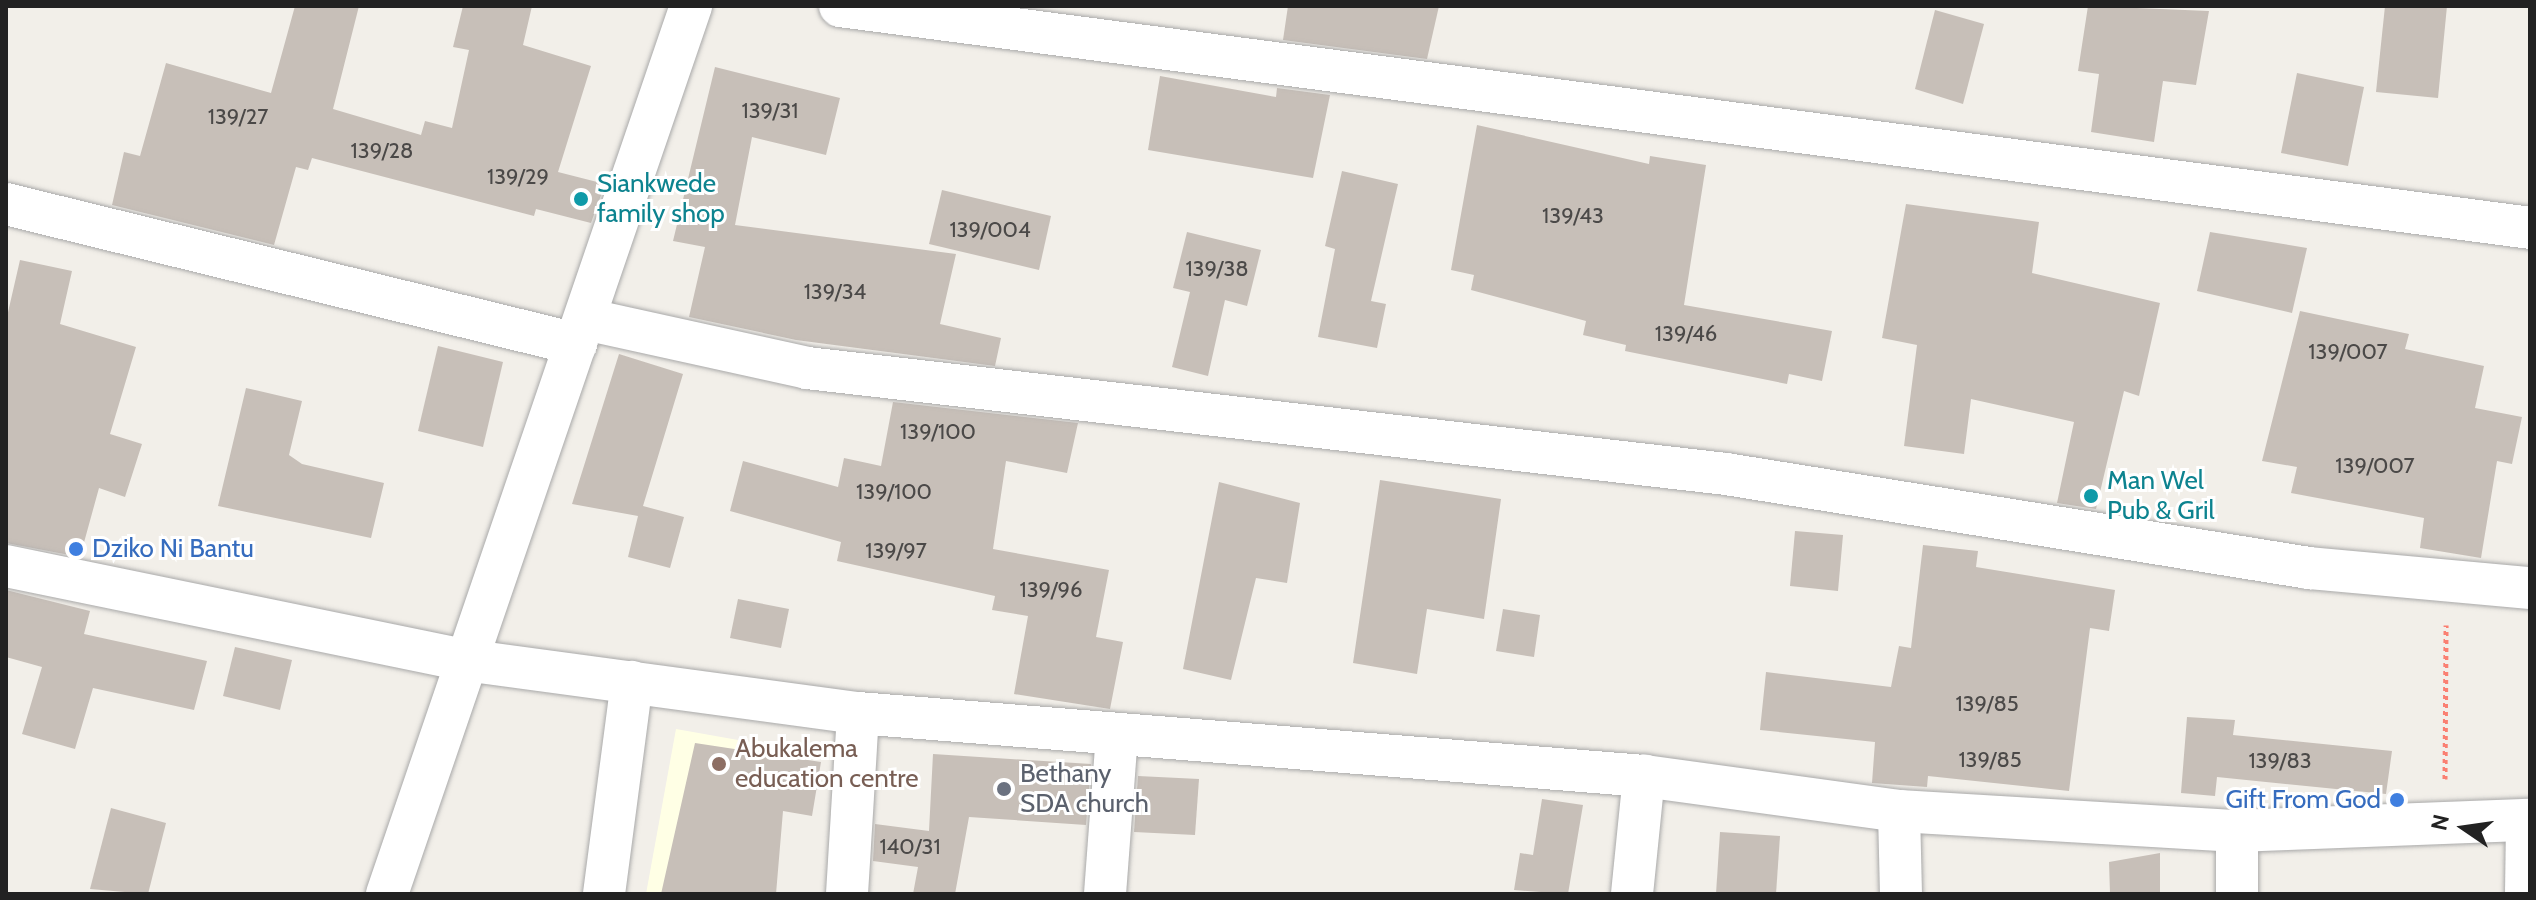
<!DOCTYPE html>
<style>
body{margin:0}
#map{position:relative;width:2536px;height:900px;overflow:hidden;background:#f2efe9;font-family:Cabin,sans-serif}
div>[style]{position:absolute}
.education>*{inset:0;background:#ffffe5}
.building>*{inset:0;background:#c7bfb8}
.path>*{height:5px;margin-top:-2.5px;transform-origin:0;background:repeating-linear-gradient(90deg,#fa8072 0 4px,transparent 0 8px)}
.roads{filter:drop-shadow(0 0 2px #a9a9a9) drop-shadow(0 0 2px #a9a9a9)}
.street>*{height:42px;margin:-21px;padding:0 21px;transform-origin:21px;border-radius:21px;background:#fff}
.dots>*{width:22px;height:22px;translate:-50% -50%;box-sizing:border-box;border:4px solid #fff;border-radius:50%}
span{translate:-50% -50%;white-space:nowrap;text-align:center;line-height:1.15;-webkit-text-stroke:6px #fff;paint-order:stroke}
.number-label{font-size:22px;color:#4b4948}
.number-label span{-webkit-text-stroke-width:0}
.culture-label{font-size:26px;color:#0d838f}
.left{translate:0 -50%;text-align:left}
.shop-label{font-size:26px;color:#366cbe}
.right{translate:-100% -50%;text-align:right}
.education-label{font-size:26px;color:#785e54}
.worship-label{font-size:26px;color:#5b616d}
.frame{position:absolute;inset:0;border:8px solid #222;pointer-events:none}
.north{position:absolute;left:2424px;top:788px;width:80px;height:80px;-webkit-text-stroke:6px #fff;paint-order:stroke;rotate:283deg;font-size:22px;font-weight:700;line-height:32px;text-align:center;color:#222}
.north::after{content:'';display:block;margin:auto;width:28px;height:36px;background:#222;clip-path:polygon(50% 0,100% 100%,50% 72%,0 100%)}
</style>
<div id="map">
<div class="education">
<i style="clip-path:polygon(676px 729px,755px 743px,727px 894px,646px 894px)"></i>
</div>
<div class="building">
<i style="clip-path:polygon(295px 6px,359px 6px,333px 109px,421px 135px,425px 121px,452px 128px,469px 50px,453px 47px,463px 6px,532px 6px,523px 45px,591px 66px,558px 172px,605px 184px,591px 223px,536px 209px,534px 216px,312px 158px,308px 170px,296px 167px,274px 245px,112px 205px,124px 152px,140px 156px,166px 63px,271px 93px)"></i>
<i style="clip-path:polygon(1288px 6px,1439px 6px,1427px 59px,1283px 40px)"></i>
<i style="clip-path:polygon(2088px 6px,2209px 11px,2196px 85px,2163px 81px,2154px 142px,2091px 132px,2099px 74px,2078px 71px)"></i>
<i style="clip-path:polygon(2385px 6px,2447px 6px,2438px 98px,2376px 92px)"></i>
<i style="clip-path:polygon(1935px 10px,1984px 24px,1963px 104px,1915px 89px)"></i>
<i style="clip-path:polygon(715px 67px,840px 98px,826px 155px,752px 137px,735px 225px,956px 254px,940px 324px,1001px 338px,995px 366px,796px 340px,689px 317px,705px 247px,673px 241px)"></i>
<i style="clip-path:polygon(2297px 73px,2364px 87px,2348px 166px,2281px 153px)"></i>
<i style="clip-path:polygon(1160px 76px,1276px 97px,1277px 88px,1330px 95px,1313px 178px,1148px 150px)"></i>
<i style="clip-path:polygon(1477px 125px,1649px 164px,1650px 156px,1706px 165px,1684px 305px,1832px 331px,1822px 381px,1789px 374px,1787px 384px,1625px 351px,1626px 345px,1583px 335px,1586px 321px,1471px 290px,1474px 275px,1451px 270px)"></i>
<i style="clip-path:polygon(1342px 171px,1398px 184px,1371px 301px,1386px 304px,1377px 348px,1318px 337px,1335px 249px,1325px 246px)"></i>
<i style="clip-path:polygon(942px 190px,1051px 216px,1039px 270px,929px 244px)"></i>
<i style="clip-path:polygon(1906px 204px,2039px 222px,2032px 273px,2160px 303px,2139px 396px,2124px 391px,2096px 509px,2057px 503px,2074px 422px,1971px 399px,1964px 454px,1904px 446px,1917px 345px,1882px 338px)"></i>
<i style="clip-path:polygon(1187px 232px,1261px 250px,1247px 306px,1225px 300px,1208px 376px,1172px 367px,1190px 292px,1173px 288px)"></i>
<i style="clip-path:polygon(2210px 232px,2307px 248px,2292px 313px,2197px 291px)"></i>
<i style="clip-path:polygon(20px 260px,72px 271px,60px 324px,136px 347px,110px 434px,142px 444px,125px 497px,99px 488px,80px 557px,6px 543px,6px 321px)"></i>
<i style="clip-path:polygon(2300px 311px,2409px 334px,2405px 349px,2484px 366px,2475px 408px,2522px 417px,2512px 464px,2497px 461px,2481px 558px,2420px 548px,2424px 518px,2291px 493px,2297px 467px,2262px 461px)"></i>
<i style="clip-path:polygon(438px 346px,503px 362px,483px 447px,418px 431px)"></i>
<i style="clip-path:polygon(619px 354px,683px 374px,643px 506px,684px 517px,670px 568px,628px 557px,638px 516px,572px 504px)"></i>
<i style="clip-path:polygon(246px 388px,302px 401px,289px 455px,302px 464px,384px 483px,371px 538px,218px 506px)"></i>
<i style="clip-path:polygon(893px 402px,1078px 423px,1067px 473px,1006px 461px,993px 549px,1109px 570px,1096px 637px,1123px 642px,1110px 709px,1014px 694px,1028px 616px,992px 610px,995px 596px,837px 561px,841px 542px,730px 511px,743px 461px,838px 487px,844px 458px,881px 466px)"></i>
<i style="clip-path:polygon(1380px 480px,1501px 499px,1484px 619px,1427px 609px,1417px 674px,1353px 663px)"></i>
<i style="clip-path:polygon(1219px 482px,1300px 503px,1287px 583px,1256px 578px,1231px 680px,1183px 669px)"></i>
<i style="clip-path:polygon(1795px 531px,1843px 535px,1838px 591px,1790px 586px)"></i>
<i style="clip-path:polygon(1923px 545px,1978px 551px,1976px 567px,2115px 590px,2109px 631px,2090px 628px,2069px 791px,1928px 776px,1927px 787px,1872px 783px,1875px 742px,1760px 730px,1766px 672px,1891px 687px,1899px 646px,1911px 648px)"></i>
<i style="clip-path:polygon(6px 590px,90px 611px,84px 634px,207px 661px,194px 710px,93px 688px,75px 749px,22px 734px,42px 667px,6px 657px)"></i>
<i style="clip-path:polygon(738px 599px,789px 609px,781px 648px,730px 638px)"></i>
<i style="clip-path:polygon(1503px 609px,1540px 615px,1534px 657px,1496px 651px)"></i>
<i style="clip-path:polygon(235px 647px,292px 660px,280px 710px,223px 696px)"></i>
<i style="clip-path:polygon(2187px 717px,2235px 720px,2233px 735px,2392px 751px,2386px 794px,2217px 777px,2215px 796px,2181px 793px)"></i>
<i style="clip-path:polygon(695px 743px,821px 762px,812px 816px,783px 811px,776px 894px,661px 894px)"></i>
<i style="clip-path:polygon(933px 754px,1091px 764px,1086px 825px,969px 817px,955px 894px,913px 894px,918px 867px,873px 861px,875px 824px,929px 831px)"></i>
<i style="clip-path:polygon(1138px 776px,1199px 779px,1195px 835px,1134px 832px)"></i>
<i style="clip-path:polygon(1542px 799px,1583px 805px,1568px 894px,1514px 890px,1520px 853px,1533px 855px)"></i>
<i style="clip-path:polygon(111px 808px,166px 823px,148px 894px,90px 889px)"></i>
<i style="clip-path:polygon(1720px 832px,1780px 836px,1776px 894px,1716px 894px)"></i>
<i style="clip-path:polygon(2160px 853px,2160px 894px,2110px 894px,2109px 862px)"></i>
</div>
<div class="path">
<i style="left:2445px;top:779px;width:154px;rotate:-89.6deg"></i>
</div>
<div class="roads">
<div class="street">
<i style="left:840px;top:6px;width:1705px;rotate:7.48deg"></i>
<i style="left:6px;top:204px;width:587px;rotate:13.8deg"></i>
<i style="left:585px;top:319px;width:227px;rotate:12.4deg"></i>
<i style="left:807px;top:368px;width:925px;rotate:6.58deg"></i>
<i style="left:1726px;top:474px;width:591px;rotate:9.16deg"></i>
<i style="left:2309px;top:568px;width:222px;rotate:5.2deg"></i>
<i style="left:6px;top:566px;width:469px;rotate:11.6deg"></i>
<i style="left:465px;top:660px;width:397px;rotate:7.7deg"></i>
<i style="left:858px;top:713px;width:789px;rotate:4.58deg"></i>
<i style="left:1644px;top:776px;width:257px;rotate:7.8deg"></i>
<i style="left:387px;top:894px;width:939px;rotate:-71.1deg"></i>
<i style="left:604px;top:894px;width:214px;rotate:-82.5deg"></i>
<i style="left:847px;top:894px;width:181px;rotate:-86.5deg"></i>
<i style="left:1105px;top:894px;width:158px;rotate:-85.7deg"></i>
<i style="left:1632px;top:894px;width:119px;rotate:-84.2deg"></i>
<i style="left:1901px;top:894px;width:83px;rotate:-91.4deg"></i>
<i style="left:1899px;top:811px;width:339px;rotate:3.4deg"></i>
<i style="left:2237px;top:894px;width:63px;rotate:-90deg"></i>
<i style="left:2237px;top:831px;width:293px;rotate:-2.2deg"></i>
<i style="left:2526px;top:894px;width:74px;rotate:-89.2deg"></i>
</div>
</div>
<div class="dots">
<i style="left:581px;top:199px;background:#0f9aa8"></i>
<i style="left:2091px;top:496px;background:#0f9aa8"></i>
<i style="left:76px;top:549px;background:#3f7fe0"></i>
<i style="left:719px;top:764px;background:#8d6e63"></i>
<i style="left:1004px;top:789px;background:#6b7280"></i>
<i style="left:2397px;top:800px;background:#3f7fe0"></i>
</div>
<div class="number-label">
<span style="left:770px;top:111px">139/31</span>
<span style="left:238px;top:117px">139/27</span>
<span style="left:382px;top:151px">139/28</span>
<span style="left:518px;top:177px">139/29</span>
<span style="left:1573px;top:216px">139/43</span>
<span style="left:990px;top:230px">139/004</span>
<span style="left:1217px;top:269px">139/38</span>
<span style="left:835px;top:292px">139/34</span>
<span style="left:1686px;top:334px">139/46</span>
<span style="left:2348px;top:352px">139/007</span>
<span style="left:938px;top:432px">139/100</span>
<span style="left:2375px;top:466px">139/007</span>
<span style="left:894px;top:492px">139/100</span>
<span style="left:896px;top:551px">139/97</span>
<span style="left:1051px;top:590px">139/96</span>
<span style="left:1987px;top:704px">139/85</span>
<span style="left:1990px;top:760px">139/85</span>
<span style="left:2280px;top:761px">139/83</span>
<span style="left:910px;top:847px">140/31</span>
</div>
<div class="culture-label">
<span class="left" style="left:597px;top:199px">Siankwede<br>family shop</span>
<span class="left" style="left:2107px;top:496px">Man Wel<br>Pub &amp; Gril</span>
</div>
<div class="shop-label">
<span class="left" style="left:92px;top:549px">Dziko Ni Bantu</span>
<span class="right" style="left:2381px;top:800px">Gift From God</span>
</div>
<div class="education-label">
<span class="left" style="left:735px;top:764px">Abukalema<br>education centre</span>
</div>
<div class="worship-label">
<span class="left" style="left:1020px;top:789px">Bethany<br>SDA church</span>
</div>
<div class="frame"></div>
<div class="north">N</div>
</div>
